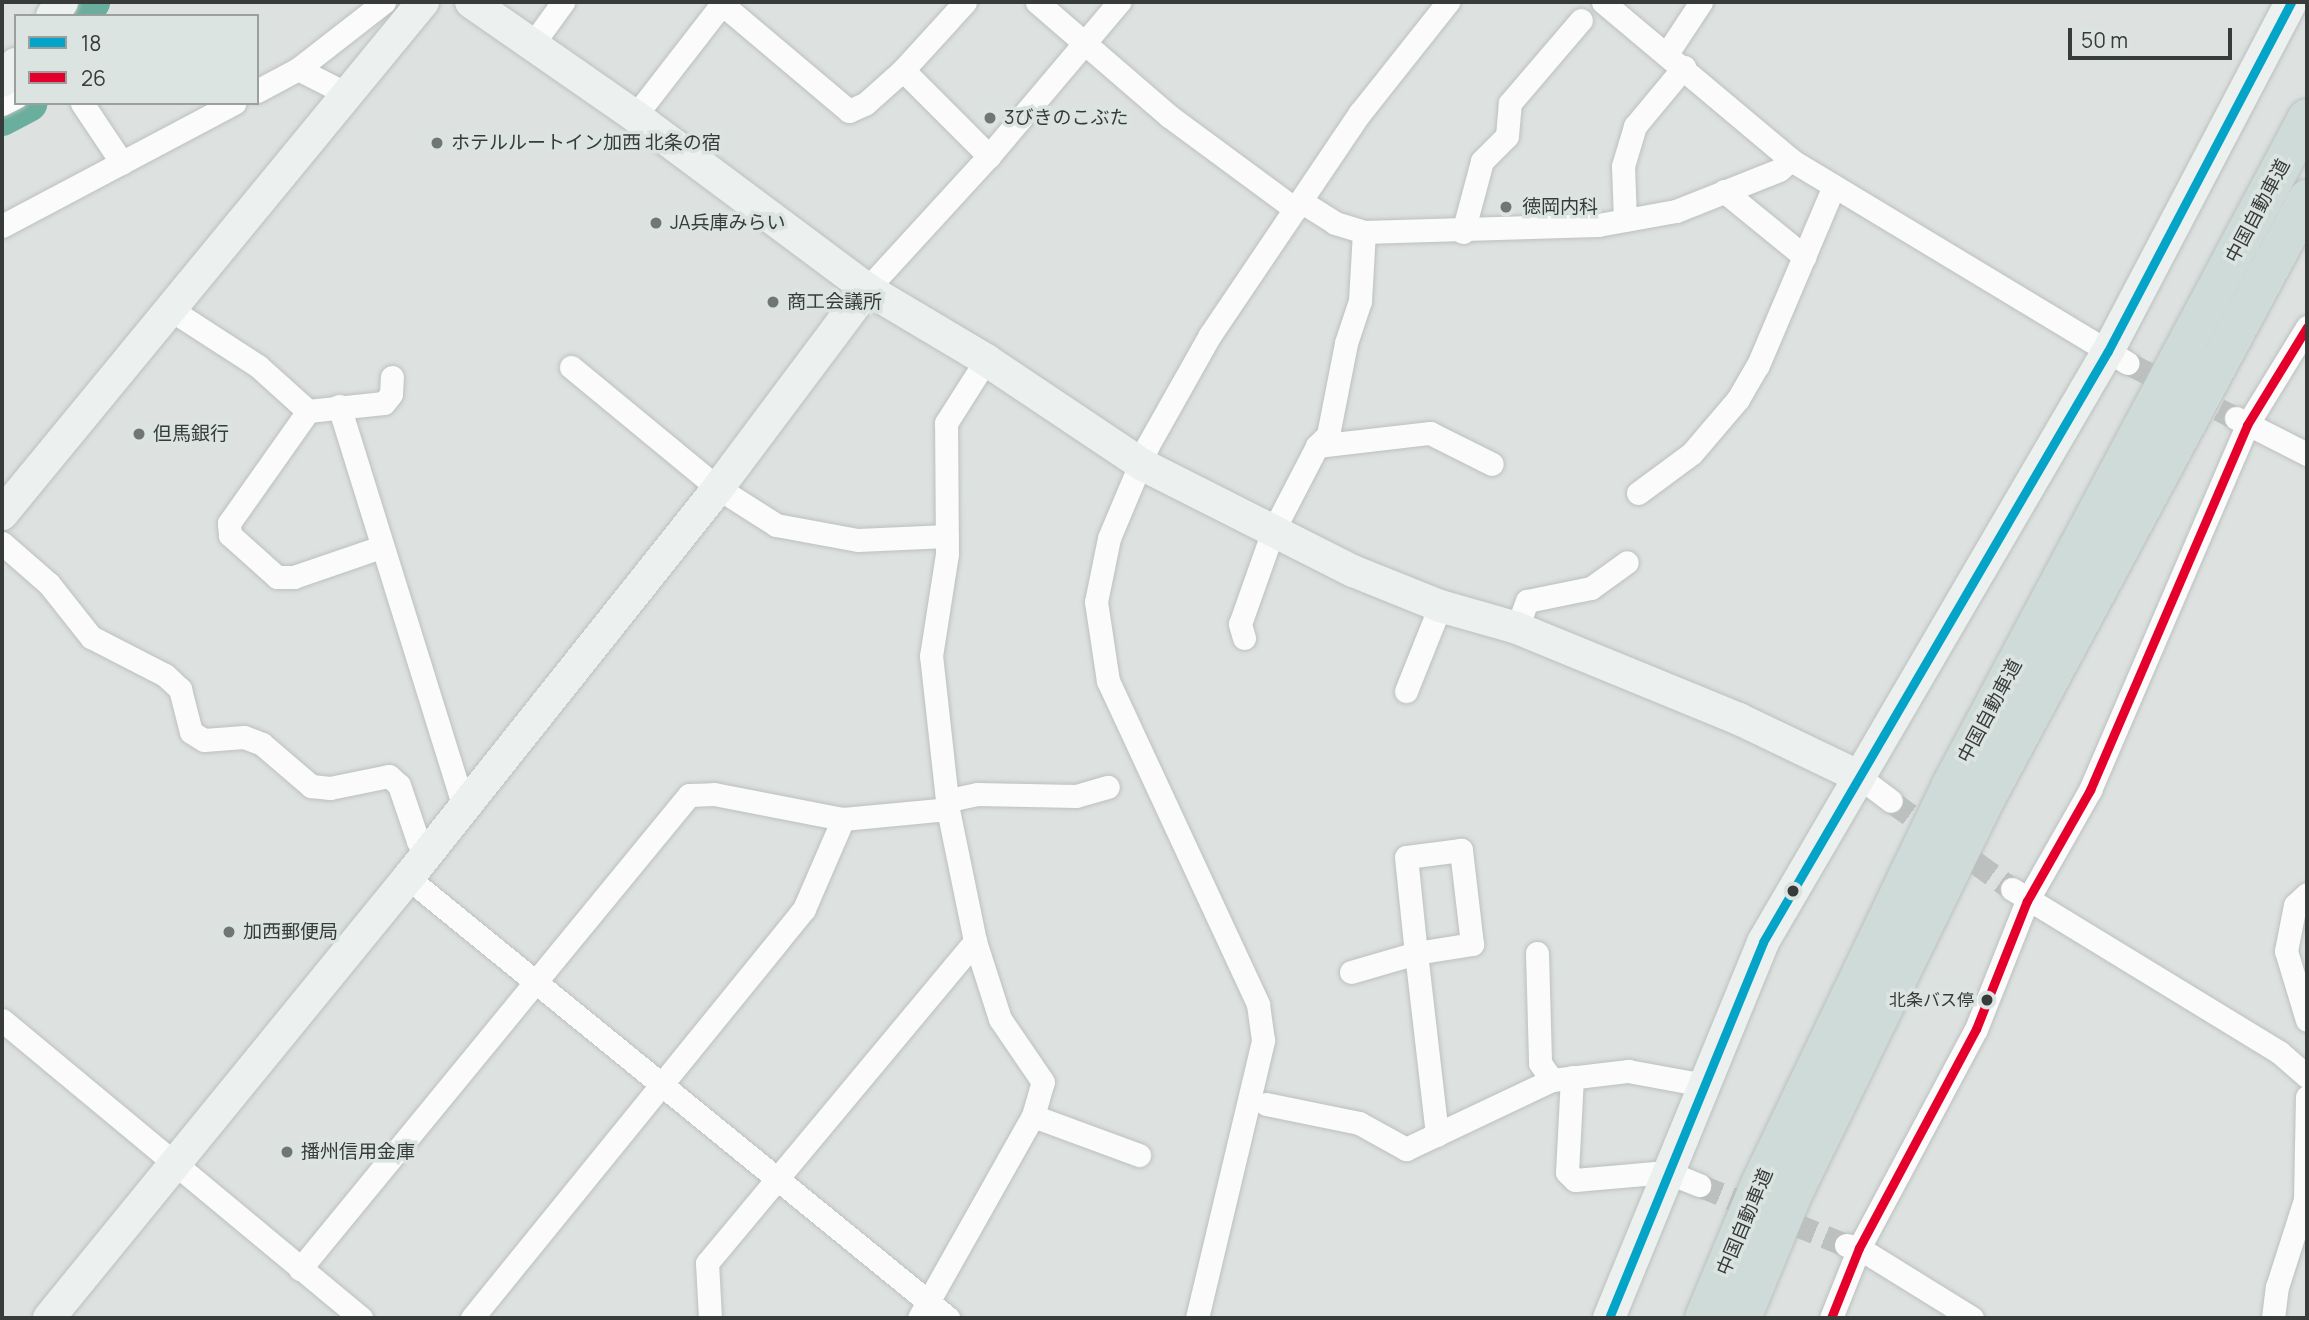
<!DOCTYPE html>
<meta charset="utf-8">
<style>
body{margin:0}
#map{position:relative;width:2309px;height:1320px;overflow:hidden;background:#dde2e0;font-family:Manrope,"Noto Sans JP",sans-serif}
div>[style]{position:absolute}
.river>*{height:38px;margin:-19px;padding:0 19px;transform-origin:19px;border-radius:19px;background:#6aae9d}
.street-tunnel>*{height:23px;margin-top:-11.5px;transform-origin:0;background:repeating-linear-gradient(90deg,#bcc1bf 0 23px,transparent 0 34px)}
.roads{filter:drop-shadow(0 0 2px #bcc0be) drop-shadow(0 0 2px #bcc0be)}
.street>*{height:23px;margin:-11.5px;padding:0 11.5px;transform-origin:11.5px;border-radius:11.5px;background:#fafbfa}
.secondary>*{height:32px;margin:-16px;padding:0 16px;transform-origin:16px;border-radius:16px;background:#ecf1f0}
.highway>*{height:38px;margin:-19px;padding:0 19px;transform-origin:19px;border-radius:19px;background:#cedbd8}
.bus-1>*{height:9px;margin:-4.5px;padding:0 4.5px;transform-origin:4.5px;border-radius:4.5px;background:#03a4c7}
.bus-2>*{height:9px;margin:-4.5px;padding:0 4.5px;transform-origin:4.5px;border-radius:4.5px;background:#e4002b}
.dots>*{width:19px;height:19px;translate:-50% -50%;box-sizing:border-box;border:4px solid #dbe4e1;border-radius:50%}
span{translate:-50% -50%;white-space:nowrap;text-align:center;line-height:1.15;-webkit-text-stroke:7px #dbe4e1;paint-order:stroke}
.bus-label{font-size:17px;color:#373b3a}
.right{translate:-100% -50%;text-align:right}
.poi-label{font-size:19px;color:#373b3a}
.left{translate:0 -50%;text-align:left}
.street-label{font-size:19px;color:#373b3a}
.frame{position:absolute;inset:0;border:4px solid #373b3a;pointer-events:none}
.legend{position:absolute;left:14px;top:14px;width:245px;height:91px;box-sizing:border-box;background:#dbe4e1;border:2px solid #99a09e;margin:0;padding:9px 12px;list-style:none;font-size:21px;color:#373b3a}
.legend li{display:flex;align-items:center;gap:14px;height:35px}
.legend b{width:35px;border:2px solid #99a09e}
.scale{position:absolute;left:2068px;top:28px;width:164px;height:32px;box-sizing:border-box;border:4px solid #373b3a;border-top:0;padding-left:9px;font-size:21px;line-height:24px;white-space:nowrap;color:#373b3a;-webkit-text-stroke:5px #dbe4e1;paint-order:stroke}
</style>
<div id="map">
<div class="river">
<i style="left:82px;top:16px;width:17px;rotate:-57deg"></i>
<i style="left:2px;top:117px;width:30px;rotate:-28deg"></i>
</div>
<div class="street-tunnel">
<i style="left:2128px;top:363px;width:121px;rotate:27deg"></i>
<i style="left:1891px;top:801px;width:150px;rotate:36deg"></i>
<i style="left:1699px;top:1185px;width:159px;rotate:22.2deg"></i>
</div>
<div class="roads">
<div class="street">
<i style="left:1037px;top:2px;width:174px;rotate:40.8deg"></i>
<i style="left:1169px;top:116px;width:157px;rotate:36.4deg"></i>
<i style="left:1603px;top:2px;width:246px;rotate:40deg"></i>
<i style="left:1791px;top:160px;width:393px;rotate:31.1deg"></i>
<i style="left:532px;top:45px;width:53px;rotate:-54.2deg"></i>
<i style="left:1668px;top:52px;width:60px;rotate:-56.6deg"></i>
<i style="left:298px;top:69px;width:57px;rotate:27deg"></i>
<i style="left:903px;top:70px;width:122px;rotate:45deg"></i>
<i style="left:257px;top:91px;width:47px;rotate:-28.2deg"></i>
<i style="left:298px;top:69px;width:109px;rotate:-37.9deg"></i>
<i style="left:82px;top:103px;width:72px;rotate:56.3deg"></i>
<i style="left:2px;top:104px;width:16px;rotate:-27deg"></i>
<i style="left:635px;top:116px;width:142px;rotate:-52.2deg"></i>
<i style="left:722px;top:4px;width:166px;rotate:40.1deg"></i>
<i style="left:849px;top:111px;width:17px;rotate:-24deg"></i>
<i style="left:865px;top:104px;width:51px;rotate:-41.8deg"></i>
<i style="left:903px;top:70px;width:92px;rotate:-47.6deg"></i>
<i style="left:1724px;top:191px;width:104px;rotate:39.2deg"></i>
<i style="left:1302px;top:202px;width:39px;rotate:32deg"></i>
<i style="left:1335px;top:223px;width:30px;rotate:17deg"></i>
<i style="left:1364px;top:232px;width:234px;rotate:-1.7deg"></i>
<i style="left:1598px;top:225px;width:79px;rotate:-10.2deg"></i>
<i style="left:1676px;top:211px;width:111px;rotate:-21.7deg"></i>
<i style="left:1779px;top:170px;width:16px;rotate:-40deg"></i>
<i style="left:1625px;top:220px;width:54px;rotate:-92.1deg"></i>
<i style="left:1623px;top:166px;width:42px;rotate:-73.3deg"></i>
<i style="left:1635px;top:126px;width:77px;rotate:-50.3deg"></i>
<i style="left:2px;top:226px;width:263px;rotate:-27.9deg"></i>
<i style="left:1463px;top:232px;width:73px;rotate:-75deg"></i>
<i style="left:1482px;top:161px;width:35px;rotate:-45deg"></i>
<i style="left:1507px;top:136px;width:33px;rotate:-85deg"></i>
<i style="left:1510px;top:103px;width:109px;rotate:-49.5deg"></i>
<i style="left:867px;top:289px;width:180px;rotate:-47.5deg"></i>
<i style="left:989px;top:156px;width:202px;rotate:-49.8deg"></i>
<i style="left:173px;top:311px;width:101px;rotate:32.9deg"></i>
<i style="left:258px;top:366px;width:67px;rotate:42deg"></i>
<i style="left:571px;top:367px;width:190px;rotate:39.5deg"></i>
<i style="left:718px;top:488px;width:69px;rotate:32.5deg"></i>
<i style="left:776px;top:525px;width:83px;rotate:10.4deg"></i>
<i style="left:858px;top:540px;width:89px;rotate:-2.6deg"></i>
<i style="left:339px;top:406px;width:418px;rotate:72.7deg"></i>
<i style="left:2236px;top:418px;width:80px;rotate:26.9deg"></i>
<i style="left:1317px;top:446px;width:114px;rotate:-6.6deg"></i>
<i style="left:1430px;top:433px;width:69px;rotate:26.6deg"></i>
<i style="left:1638px;top:493px;width:67px;rotate:-36.5deg"></i>
<i style="left:1692px;top:453px;width:71px;rotate:-49.6deg"></i>
<i style="left:1738px;top:399px;width:39px;rotate:-60deg"></i>
<i style="left:1758px;top:365px;width:194px;rotate:-67deg"></i>
<i style="left:2px;top:543px;width:62px;rotate:41.1deg"></i>
<i style="left:49px;top:584px;width:68px;rotate:51.6deg"></i>
<i style="left:91px;top:637px;width:83px;rotate:27.2deg"></i>
<i style="left:165px;top:675px;width:21px;rotate:43deg"></i>
<i style="left:180px;top:689px;width:44px;rotate:75.7deg"></i>
<i style="left:191px;top:732px;width:15px;rotate:32deg"></i>
<i style="left:204px;top:740px;width:40px;rotate:-4.3deg"></i>
<i style="left:244px;top:737px;width:19px;rotate:21deg"></i>
<i style="left:262px;top:744px;width:65px;rotate:40.6deg"></i>
<i style="left:311px;top:786px;width:19px;rotate:6deg"></i>
<i style="left:330px;top:788px;width:60px;rotate:-11.5deg"></i>
<i style="left:389px;top:776px;width:13px;rotate:42deg"></i>
<i style="left:399px;top:785px;width:59px;rotate:71.3deg"></i>
<i style="left:418px;top:841px;width:13px;rotate:39deg"></i>
<i style="left:381px;top:547px;width:92px;rotate:161deg"></i>
<i style="left:294px;top:577px;width:17px;rotate:180deg"></i>
<i style="left:277px;top:577px;width:63px;rotate:-138.2deg"></i>
<i style="left:230px;top:535px;width:12px;rotate:-95deg"></i>
<i style="left:229px;top:523px;width:137px;rotate:-54.8deg"></i>
<i style="left:308px;top:411px;width:76px;rotate:-6deg"></i>
<i style="left:384px;top:403px;width:11px;rotate:-52deg"></i>
<i style="left:391px;top:394px;width:17px;rotate:-87deg"></i>
<i style="left:1517px;top:628px;width:29px;rotate:-70deg"></i>
<i style="left:1527px;top:601px;width:65px;rotate:-11.5deg"></i>
<i style="left:1591px;top:588px;width:44px;rotate:-35.8deg"></i>
<i style="left:1244px;top:638px;width:15px;rotate:-106deg"></i>
<i style="left:1240px;top:624px;width:99px;rotate:-70.5deg"></i>
<i style="left:1273px;top:531px;width:96px;rotate:-62.6deg"></i>
<i style="left:1317px;top:446px;width:16px;rotate:-45deg"></i>
<i style="left:1328px;top:435px;width:94px;rotate:-78.9deg"></i>
<i style="left:1346px;top:343px;width:44px;rotate:-71.6deg"></i>
<i style="left:1360px;top:301px;width:69px;rotate:-86.7deg"></i>
<i style="left:1406px;top:691px;width:92px;rotate:-68.2deg"></i>
<i style="left:1858px;top:776px;width:41px;rotate:37.1deg"></i>
<i style="left:949px;top:800px;width:29px;rotate:-12deg"></i>
<i style="left:977px;top:794px;width:99px;rotate:1.2deg"></i>
<i style="left:1076px;top:796px;width:33px;rotate:-16deg"></i>
<i style="left:408px;top:878px;width:697px;rotate:39.17deg"></i>
<i style="left:2012px;top:889px;width:313px;rotate:31.4deg"></i>
<i style="left:2279px;top:1052px;width:37px;rotate:41deg"></i>
<i style="left:2307px;top:894px;width:16px;rotate:137deg"></i>
<i style="left:2295px;top:905px;width:47px;rotate:101.1deg"></i>
<i style="left:2286px;top:951px;width:72px;rotate:73.1deg"></i>
<i style="left:1537px;top:953px;width:110px;rotate:88.4deg"></i>
<i style="left:1540px;top:1063px;width:21px;rotate:55deg"></i>
<i style="left:1351px;top:972px;width:68px;rotate:-16.3deg"></i>
<i style="left:1416px;top:953px;width:57px;rotate:-9.1deg"></i>
<i style="left:1472px;top:944px;width:95px;rotate:-96.7deg"></i>
<i style="left:1461px;top:850px;width:55px;rotate:172.7deg"></i>
<i style="left:1406px;top:857px;width:97px;rotate:84.1deg"></i>
<i style="left:1416px;top:953px;width:183px;rotate:83.4deg"></i>
<i style="left:2px;top:1020px;width:467px;rotate:39.7deg"></i>
<i style="left:1572px;top:1077px;width:95px;rotate:93deg"></i>
<i style="left:1567px;top:1172px;width:11px;rotate:45deg"></i>
<i style="left:1575px;top:1180px;width:92px;rotate:-5deg"></i>
<i style="left:1667px;top:1172px;width:35px;rotate:22deg"></i>
<i style="left:1266px;top:1104px;width:95px;rotate:11.5deg"></i>
<i style="left:1359px;top:1123px;width:54px;rotate:29deg"></i>
<i style="left:1406px;top:1149px;width:161px;rotate:-25.3deg"></i>
<i style="left:1552px;top:1080px;width:77px;rotate:-6.8deg"></i>
<i style="left:1628px;top:1071px;width:77px;rotate:10.4deg"></i>
<i style="left:1033px;top:1116px;width:113px;rotate:20.2deg"></i>
<i style="left:1846px;top:1245px;width:13px;rotate:13deg"></i>
<i style="left:1859px;top:1248px;width:133px;rotate:31.8deg"></i>
<i style="left:300px;top:1269px;width:613px;rotate:-50.63deg"></i>
<i style="left:689px;top:795px;width:25px;rotate:-2deg"></i>
<i style="left:714px;top:794px;width:131px;rotate:11deg"></i>
<i style="left:843px;top:819px;width:105px;rotate:-5.4deg"></i>
<i style="left:472px;top:1318px;width:527px;rotate:-50.93deg"></i>
<i style="left:804px;top:909px;width:98px;rotate:-66.6deg"></i>
<i style="left:710px;top:1318px;width:55px;rotate:-93.1deg"></i>
<i style="left:707px;top:1263px;width:419px;rotate:-50.2deg"></i>
<i style="left:919px;top:1318px;width:232px;rotate:-60.6deg"></i>
<i style="left:1033px;top:1116px;width:35px;rotate:-74deg"></i>
<i style="left:1043px;top:1082px;width:76px;rotate:-124.3deg"></i>
<i style="left:1000px;top:1019px;width:82px;rotate:-107.8deg"></i>
<i style="left:975px;top:941px;width:135px;rotate:-101.6deg"></i>
<i style="left:948px;top:809px;width:154px;rotate:-96.3deg"></i>
<i style="left:931px;top:656px;width:103px;rotate:-81.1deg"></i>
<i style="left:947px;top:554px;width:131px;rotate:-90.4deg"></i>
<i style="left:946px;top:423px;width:75px;rotate:-57.6deg"></i>
<i style="left:1197px;top:1318px;width:286px;rotate:-76.6deg"></i>
<i style="left:1263px;top:1040px;width:36px;rotate:-98deg"></i>
<i style="left:1258px;top:1004px;width:356px;rotate:-114.9deg"></i>
<i style="left:1108px;top:681px;width:80px;rotate:-98.6deg"></i>
<i style="left:1096px;top:602px;width:65px;rotate:-78.5deg"></i>
<i style="left:1109px;top:538px;width:101px;rotate:-67.2deg"></i>
<i style="left:1148px;top:445px;width:126px;rotate:-60.6deg"></i>
<i style="left:1210px;top:335px;width:268px;rotate:-56deg"></i>
<i style="left:1360px;top:113px;width:142px;rotate:-51.6deg"></i>
<i style="left:1831px;top:1318px;width:75px;rotate:-68.2deg"></i>
<i style="left:1859px;top:1248px;width:248px;rotate:-61.9deg"></i>
<i style="left:1976px;top:1029px;width:138px;rotate:-68.3deg"></i>
<i style="left:2027px;top:901px;width:128px;rotate:-60.4deg"></i>
<i style="left:2090px;top:790px;width:397px;rotate:-66.7deg"></i>
<i style="left:2247px;top:425px;width:115px;rotate:-58.5deg"></i>
<i style="left:2273px;top:1318px;width:31px;rotate:-83deg"></i>
<i style="left:2277px;top:1287px;width:91px;rotate:-72.2deg"></i>
<i style="left:2305px;top:1200px;width:103px;rotate:-88.9deg"></i>
</div>
<div class="secondary">
<i style="left:471px;top:2px;width:200px;rotate:34.8deg"></i>
<i style="left:635px;top:116px;width:289px;rotate:36.7deg"></i>
<i style="left:867px;top:289px;width:139px;rotate:30.8deg"></i>
<i style="left:986px;top:360px;width:189px;rotate:33.8deg"></i>
<i style="left:1143px;top:465px;width:235px;rotate:26.8deg"></i>
<i style="left:1353px;top:571px;width:94px;rotate:21.9deg"></i>
<i style="left:1440px;top:606px;width:80px;rotate:15.9deg"></i>
<i style="left:1517px;top:628px;width:240px;rotate:22.3deg"></i>
<i style="left:1739px;top:719px;width:132px;rotate:25.6deg"></i>
<i style="left:52px;top:16px;width:17px;rotate:-54deg"></i>
<i style="left:2px;top:81px;width:22px;rotate:-51deg"></i>
<i style="left:2px;top:514px;width:663px;rotate:-50.57deg"></i>
<i style="left:49px;top:1318px;width:568px;rotate:-50.79deg"></i>
<i style="left:408px;top:878px;width:498px;rotate:-51.5deg"></i>
<i style="left:718px;top:488px;width:249px;rotate:-53.2deg"></i>
<i style="left:1609px;top:1318px;width:406px;rotate:-67.7deg"></i>
<i style="left:1763px;top:942px;width:684px;rotate:-59.73deg"></i>
<i style="left:2108px;top:351px;width:394px;rotate:-62.3deg"></i>
</div>
<div class="highway">
<i style="left:1704px;top:1318px;width:147px;rotate:-67.3deg"></i>
<i style="left:1761px;top:1182px;width:438px;rotate:-64.4deg"></i>
<i style="left:1950px;top:787px;width:758px;rotate:-61.91deg"></i>
<i style="left:1742px;top:1318px;width:134px;rotate:-67.6deg"></i>
<i style="left:1793px;top:1194px;width:432px;rotate:-64deg"></i>
<i style="left:1982px;top:806px;width:689px;rotate:-61.83deg"></i>
</div>
</div>
<div class="bus-1">
<i style="left:1609px;top:1318px;width:406px;rotate:-67.7deg"></i>
<i style="left:1763px;top:942px;width:684px;rotate:-59.73deg"></i>
<i style="left:2108px;top:351px;width:394px;rotate:-62.3deg"></i>
</div>
<div class="bus-2">
<i style="left:1831px;top:1318px;width:75px;rotate:-68.2deg"></i>
<i style="left:1859px;top:1248px;width:248px;rotate:-61.9deg"></i>
<i style="left:1976px;top:1029px;width:138px;rotate:-68.3deg"></i>
<i style="left:2027px;top:901px;width:128px;rotate:-60.4deg"></i>
<i style="left:2090px;top:790px;width:397px;rotate:-66.7deg"></i>
<i style="left:2247px;top:425px;width:115px;rotate:-58.5deg"></i>
</div>
<div class="dots">
<i style="left:990px;top:118px;background:#717574"></i>
<i style="left:437px;top:143px;background:#717574"></i>
<i style="left:1506px;top:207px;background:#717574"></i>
<i style="left:656px;top:223px;background:#717574"></i>
<i style="left:773px;top:302px;background:#717574"></i>
<i style="left:139px;top:434px;background:#717574"></i>
<i style="left:1793px;top:891px;background:#373b3a"></i>
<i style="left:229px;top:932px;background:#717574"></i>
<i style="left:1987px;top:1000px;background:#373b3a"></i>
<i style="left:287px;top:1152px;background:#717574"></i>
</div>
<div class="bus-label">
<span class="right" style="left:1974px;top:1000px">北条バス停</span>
</div>
<div class="poi-label">
<span class="left" style="left:1004px;top:118px">3びきのこぶた</span>
<span class="left" style="left:451px;top:143px">ホテルルートイン加西 北条の宿</span>
<span class="left" style="left:1522px;top:207px">徳岡内科</span>
<span class="left" style="left:670px;top:223px">JA兵庫みらい</span>
<span class="left" style="left:787px;top:302px">商工会議所</span>
<span class="left" style="left:153px;top:434px">但馬銀行</span>
<span class="left" style="left:243px;top:932px">加西郵便局</span>
<span class="left" style="left:301px;top:1152px">播州信用金庫</span>
</div>
<div class="street-label">
<span style="left:2258px;top:211px;rotate:-62deg">中国自動車道</span>
<span style="left:1990px;top:711px;rotate:-62deg">中国自動車道</span>
<span style="left:1745px;top:1222px;rotate:-67deg">中国自動車道</span>
</div>
<div class="frame"></div>
<ul class="legend">
<li><b style="height:9px;background:#03a4c7"></b>18</li>
<li><b style="height:9px;background:#e4002b"></b>26</li>
</ul>
<div class="scale">50 m</div>
</div>
